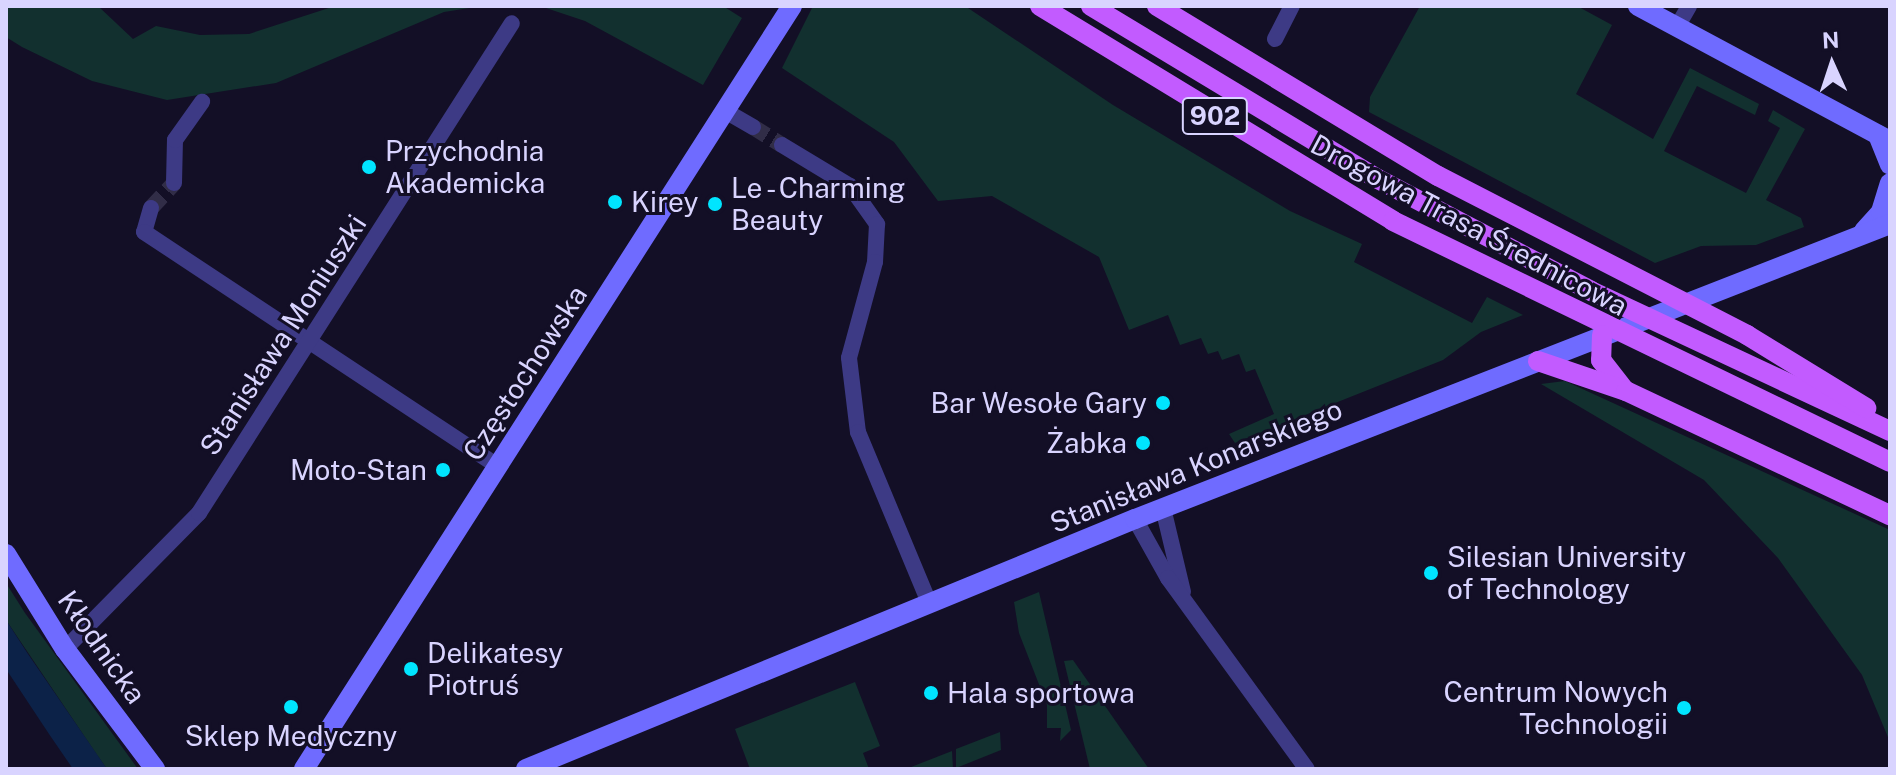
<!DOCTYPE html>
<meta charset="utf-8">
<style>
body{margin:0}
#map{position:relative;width:1896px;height:775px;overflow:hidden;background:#130f26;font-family:"Public Sans",sans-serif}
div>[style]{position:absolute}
.green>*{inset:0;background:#12302f}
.water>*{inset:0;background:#0c2248}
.street-tunnel>*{height:16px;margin-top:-8px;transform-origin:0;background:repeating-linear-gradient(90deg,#312d47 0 16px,transparent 0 24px)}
.street>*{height:16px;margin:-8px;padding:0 8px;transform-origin:8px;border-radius:8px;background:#3d3a85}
.secondary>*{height:20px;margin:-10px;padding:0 10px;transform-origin:10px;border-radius:10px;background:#6f6bff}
.primary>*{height:20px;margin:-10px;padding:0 10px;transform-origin:10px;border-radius:10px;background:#c25bff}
.dots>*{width:22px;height:22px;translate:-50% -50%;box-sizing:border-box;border:4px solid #130f26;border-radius:50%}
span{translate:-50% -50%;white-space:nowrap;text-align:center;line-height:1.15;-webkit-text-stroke:6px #130f26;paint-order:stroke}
.shield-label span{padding:2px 6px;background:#130f26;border:2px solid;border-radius:6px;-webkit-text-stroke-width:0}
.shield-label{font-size:26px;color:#d9d4ff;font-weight:700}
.poi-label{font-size:28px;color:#d9d4ff}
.left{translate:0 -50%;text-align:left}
.right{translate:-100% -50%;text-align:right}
.street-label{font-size:28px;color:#d9d4ff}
.frame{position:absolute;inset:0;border:8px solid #d9d4ff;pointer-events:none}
.north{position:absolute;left:1792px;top:24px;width:80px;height:80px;-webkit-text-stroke:6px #130f26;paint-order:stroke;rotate:357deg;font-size:22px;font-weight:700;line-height:32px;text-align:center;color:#d9d4ff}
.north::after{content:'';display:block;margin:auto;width:28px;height:36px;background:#d9d4ff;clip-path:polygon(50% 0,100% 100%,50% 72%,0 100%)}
</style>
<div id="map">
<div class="green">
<i style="clip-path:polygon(6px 6px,98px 6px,133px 39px,156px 26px,200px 35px,249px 34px,335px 6px,482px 6px,444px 12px,276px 83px,167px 100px,92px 81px,22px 47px,6px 37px)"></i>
<i style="clip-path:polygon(540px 6px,723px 6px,742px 18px,703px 85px,585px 21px)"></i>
<i style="clip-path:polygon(813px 6px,965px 6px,1113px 105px,1290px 211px,1362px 244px,1354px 262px,1472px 323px,1487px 297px,1523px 315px,1481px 332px,1443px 360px,1235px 443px,1229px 434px,1274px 414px,1255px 369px,1246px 372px,1239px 354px,1222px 360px,1218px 351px,1208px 354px,1201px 338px,1180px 345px,1168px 315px,1129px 330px,1099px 257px,992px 196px,938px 201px,894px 142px,782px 68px)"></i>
<i style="clip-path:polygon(1420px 6px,1577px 6px,1612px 25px,1576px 94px,1653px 139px,1690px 68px,1759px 104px,1755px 115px,1697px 86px,1664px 151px,1746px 193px,1780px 128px,1768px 121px,1773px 110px,1805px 129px,1766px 200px,1801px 218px,1804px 227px,1756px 245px,1701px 246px,1655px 263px,1369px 112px,1370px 97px)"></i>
<i style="clip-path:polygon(1565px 381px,1890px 530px,1890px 742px,1862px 675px,1778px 558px,1704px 480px,1541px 384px)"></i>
<i style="clip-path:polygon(6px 583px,25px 613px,138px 769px,107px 769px,95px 752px,6px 620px)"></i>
<i style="clip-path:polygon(1039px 592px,1071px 730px,1060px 741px,1061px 728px,1047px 728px,1047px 705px,1019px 633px,1014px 602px)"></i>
<i style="clip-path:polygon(1073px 660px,1149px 769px,1090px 769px,1064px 661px)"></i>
<i style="clip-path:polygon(855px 682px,880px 746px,863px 753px,869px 769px,750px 769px,735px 729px)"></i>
<i style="clip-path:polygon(1000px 732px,1001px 750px,956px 768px,956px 749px)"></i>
<i style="clip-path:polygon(952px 751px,953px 769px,906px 769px)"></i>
</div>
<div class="water">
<i style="clip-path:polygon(6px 620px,28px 654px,107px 769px,73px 769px,49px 734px,6px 669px)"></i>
</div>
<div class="street-tunnel">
<i style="left:753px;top:127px;width:34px;rotate:32deg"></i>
<i style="left:151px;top:208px;width:34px;rotate:-47deg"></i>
</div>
<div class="street">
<i style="left:1677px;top:27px;width:24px;rotate:-60deg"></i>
<i style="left:1275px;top:39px;width:37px;rotate:-63deg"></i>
<i style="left:727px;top:112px;width:30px;rotate:30deg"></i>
<i style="left:782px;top:145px;width:79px;rotate:31.1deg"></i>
<i style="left:850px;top:186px;width:47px;rotate:54.6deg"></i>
<i style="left:877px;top:224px;width:38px;rotate:93deg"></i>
<i style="left:875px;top:262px;width:99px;rotate:105.2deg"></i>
<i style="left:849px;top:358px;width:75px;rotate:83.1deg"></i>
<i style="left:858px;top:432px;width:187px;rotate:67.4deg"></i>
<i style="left:174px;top:183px;width:43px;rotate:-88.7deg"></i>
<i style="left:175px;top:140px;width:47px;rotate:-54.6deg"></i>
<i style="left:151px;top:208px;width:25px;rotate:106deg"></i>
<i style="left:144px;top:232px;width:424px;rotate:33.5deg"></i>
<i style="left:1163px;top:508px;width:86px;rotate:76.6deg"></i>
<i style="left:1135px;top:519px;width:68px;rotate:60.8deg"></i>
<i style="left:1168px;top:578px;width:236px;rotate:54deg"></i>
<i style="left:65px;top:649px;width:191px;rotate:-45.4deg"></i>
<i style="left:199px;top:513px;width:581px;rotate:-57.43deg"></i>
</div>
<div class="secondary">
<i style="left:1638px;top:6px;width:286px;rotate:28.2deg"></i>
<i style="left:1878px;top:135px;width:32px;rotate:68deg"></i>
<i style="left:1864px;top:231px;width:25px;rotate:-48deg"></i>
<i style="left:1881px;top:212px;width:30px;rotate:-73deg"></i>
<i style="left:6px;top:554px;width:112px;rotate:58.2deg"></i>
<i style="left:65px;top:649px;width:150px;rotate:53.1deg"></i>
<i style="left:304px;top:769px;width:906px;rotate:-57.4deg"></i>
<i style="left:526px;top:769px;width:658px;rotate:-22.32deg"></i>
<i style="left:1135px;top:519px;width:811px;rotate:-21.34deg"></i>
</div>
<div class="primary">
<i style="left:1040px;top:6px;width:413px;rotate:31.3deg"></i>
<i style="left:1393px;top:221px;width:552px;rotate:25.87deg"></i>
<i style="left:1091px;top:6px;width:333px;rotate:31.1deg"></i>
<i style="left:1376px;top:178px;width:243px;rotate:27.7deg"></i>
<i style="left:1591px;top:291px;width:330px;rotate:25.1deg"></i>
<i style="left:1157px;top:6px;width:328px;rotate:31.2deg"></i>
<i style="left:1438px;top:176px;width:348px;rotate:27.2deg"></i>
<i style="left:1747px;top:335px;width:140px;rotate:31.5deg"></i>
<i style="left:1602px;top:335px;width:25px;rotate:92deg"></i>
<i style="left:1601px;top:360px;width:37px;rotate:52deg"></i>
<i style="left:1538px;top:361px;width:93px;rotate:18.8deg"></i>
<i style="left:1626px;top:391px;width:292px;rotate:25.2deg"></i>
</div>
<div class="dots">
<i style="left:369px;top:167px;background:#00e5ff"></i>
<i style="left:615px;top:202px;background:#00e5ff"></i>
<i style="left:715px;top:204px;background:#00e5ff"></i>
<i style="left:1163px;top:403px;background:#00e5ff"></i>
<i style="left:1143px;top:443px;background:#00e5ff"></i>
<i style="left:443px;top:470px;background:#00e5ff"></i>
<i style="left:1431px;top:573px;background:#00e5ff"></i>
<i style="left:411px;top:669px;background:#00e5ff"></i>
<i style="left:931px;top:693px;background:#00e5ff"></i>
<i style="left:291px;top:707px;background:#00e5ff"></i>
<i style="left:1684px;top:708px;background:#00e5ff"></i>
</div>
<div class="shield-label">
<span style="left:1215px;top:116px">902</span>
</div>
<div class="poi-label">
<span class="left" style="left:385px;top:167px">Przychodnia<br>Akademicka</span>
<span class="left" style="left:731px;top:204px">Le - Charming<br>Beauty</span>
<span class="left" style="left:631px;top:202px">Kirey</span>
<span class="right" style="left:1147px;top:403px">Bar Wesołe Gary</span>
<span class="right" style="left:1127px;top:443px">Żabka</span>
<span class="right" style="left:427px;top:470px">Moto-Stan</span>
<span class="left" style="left:1447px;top:573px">Silesian University<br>of Technology</span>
<span class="left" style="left:427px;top:669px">Delikatesy<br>Piotruś</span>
<span class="right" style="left:1668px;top:708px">Centrum Nowych<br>Technologii</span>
<span class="left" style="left:947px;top:693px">Hala sportowa</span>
<span style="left:291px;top:736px">Sklep Medyczny</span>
</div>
<div class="street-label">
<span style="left:1469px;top:225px;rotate:28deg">Drogowa Trasa Średnicowa</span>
<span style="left:283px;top:335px;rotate:-57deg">Stanisława Moniuszki</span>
<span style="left:525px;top:373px;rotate:-57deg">Częstochowska</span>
<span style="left:1196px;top:466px;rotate:-22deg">Stanisława Konarskiego</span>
<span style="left:102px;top:647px;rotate:55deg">Kłodnicka</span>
</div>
<div class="frame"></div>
<div class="north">N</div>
</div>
